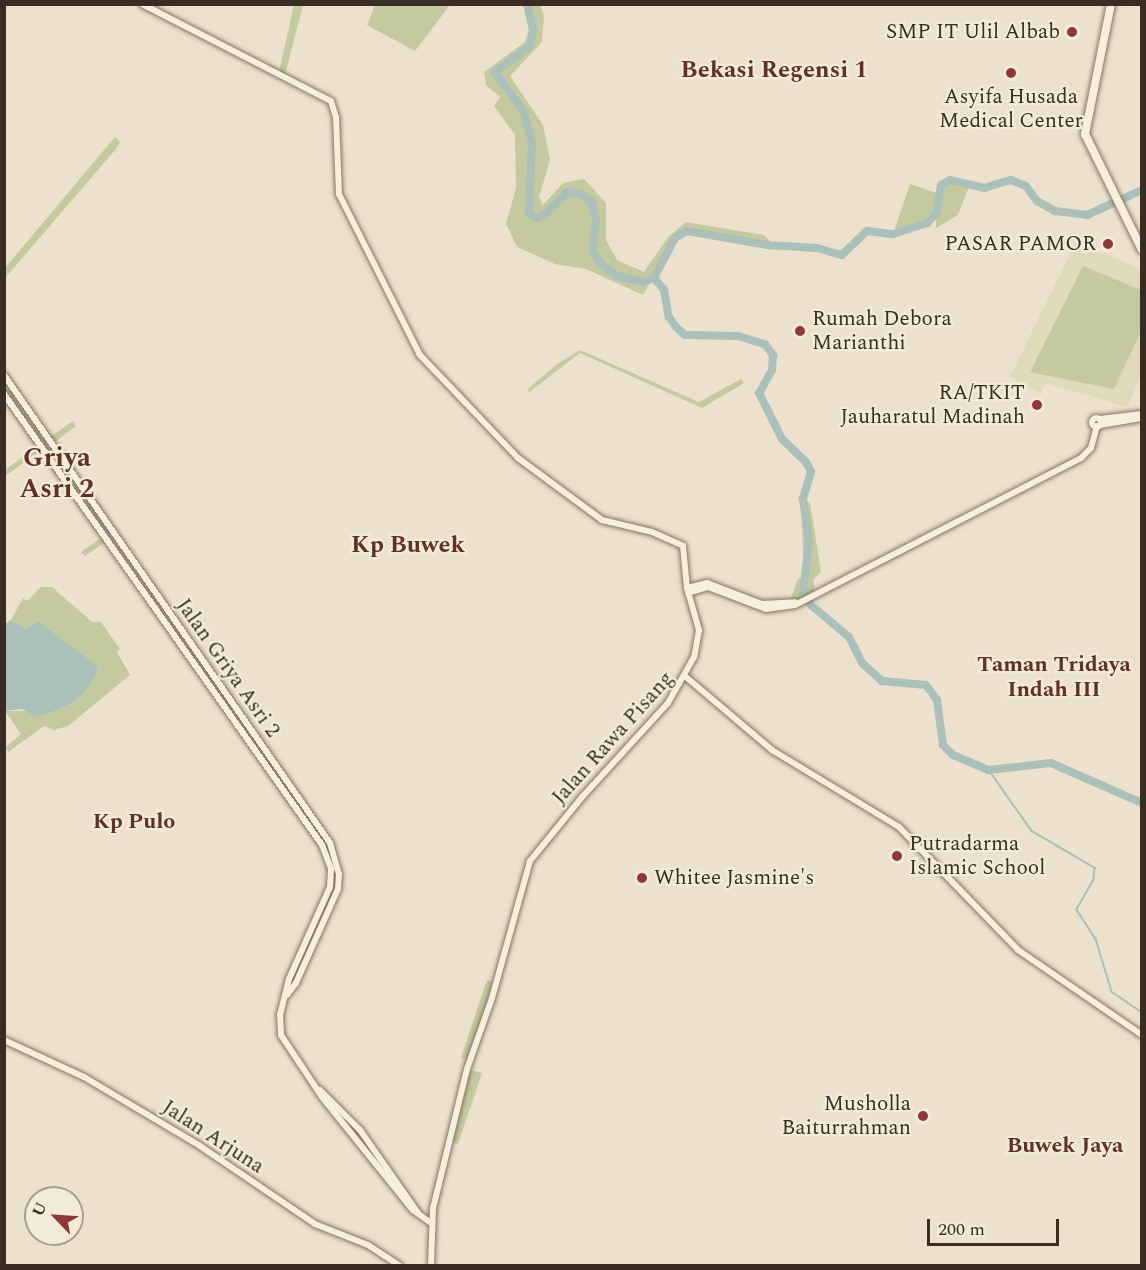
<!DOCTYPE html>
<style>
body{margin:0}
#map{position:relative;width:1146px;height:1270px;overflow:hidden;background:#ebe1cc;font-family:Spectral,serif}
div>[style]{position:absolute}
.farmland>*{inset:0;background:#e0d9ba}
.green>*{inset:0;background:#c5c9a0}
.water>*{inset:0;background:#abc0b9}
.stream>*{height:1.5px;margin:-0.75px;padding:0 0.75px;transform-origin:0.75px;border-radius:0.75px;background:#abc0b9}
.river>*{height:8px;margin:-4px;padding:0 4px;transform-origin:4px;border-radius:4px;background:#abc0b9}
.roads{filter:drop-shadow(0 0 2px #877461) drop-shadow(0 0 2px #877461)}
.tertiary>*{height:6px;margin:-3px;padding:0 3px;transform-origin:3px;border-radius:3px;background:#f6eede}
.tertiary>.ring{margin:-3px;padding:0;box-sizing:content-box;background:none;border:6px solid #f6eede;border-radius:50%}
.secondary>*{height:8px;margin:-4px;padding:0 4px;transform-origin:4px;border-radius:4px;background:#f6eede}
.dots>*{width:16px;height:16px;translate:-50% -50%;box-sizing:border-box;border:3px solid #f3ebda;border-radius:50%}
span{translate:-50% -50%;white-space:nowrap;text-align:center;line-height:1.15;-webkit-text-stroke:4.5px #f3ebda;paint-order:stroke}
.poi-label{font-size:21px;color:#392d23}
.right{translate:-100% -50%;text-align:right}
.left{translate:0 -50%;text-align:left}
.street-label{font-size:21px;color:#392d23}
.neighbourhood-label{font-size:22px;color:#613126;font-weight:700}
.quarter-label{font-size:24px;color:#613126;font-weight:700}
.district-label{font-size:27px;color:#613126;font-weight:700}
.frame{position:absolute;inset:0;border:6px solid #392d23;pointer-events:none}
.north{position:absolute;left:24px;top:1186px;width:60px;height:60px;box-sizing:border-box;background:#f3ebda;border:2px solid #a99f91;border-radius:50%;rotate:295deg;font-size:16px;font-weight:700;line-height:24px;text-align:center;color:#392d23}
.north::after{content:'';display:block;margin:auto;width:21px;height:27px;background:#90373a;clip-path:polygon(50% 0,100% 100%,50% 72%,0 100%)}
.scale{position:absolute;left:927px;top:1219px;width:132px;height:27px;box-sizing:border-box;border:3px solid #392d23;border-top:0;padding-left:8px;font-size:18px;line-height:21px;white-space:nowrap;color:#392d23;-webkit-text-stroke:4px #f3ebda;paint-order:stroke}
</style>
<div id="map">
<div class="farmland">
<i style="clip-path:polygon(1081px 232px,1086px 247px,1141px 269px,1141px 376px,1127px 407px,1046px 383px,1040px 393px,1010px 377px)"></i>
</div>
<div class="green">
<i style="clip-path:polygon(294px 5px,303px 5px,285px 75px,279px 72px)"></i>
<i style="clip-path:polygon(375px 5px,375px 4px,450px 5px,415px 51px,367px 25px)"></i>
<i style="clip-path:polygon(523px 5px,540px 5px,544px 15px,542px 42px,510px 76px,543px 125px,550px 160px,539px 197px,543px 205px,563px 183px,584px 179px,606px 203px,606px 240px,617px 260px,644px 272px,668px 237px,686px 222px,764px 235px,775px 246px,686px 231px,675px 238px,643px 295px,586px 269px,555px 264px,517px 247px,506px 224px,516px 188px,515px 135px,494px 106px,500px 97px,486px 85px,484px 72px,525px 42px,530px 26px)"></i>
<i style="clip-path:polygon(115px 137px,120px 142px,116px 149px,5px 278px,5px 268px)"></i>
<i style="clip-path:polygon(950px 180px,969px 187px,958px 215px,936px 228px,936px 215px,927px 223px,893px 234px,910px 184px,937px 193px,941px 185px)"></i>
<i style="clip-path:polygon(1083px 266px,1141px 290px,1141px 331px,1114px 389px,1030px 372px)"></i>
<i style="clip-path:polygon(580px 350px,699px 402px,741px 379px,744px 383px,702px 408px,580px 353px,529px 392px,528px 389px,557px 364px)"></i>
<i style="clip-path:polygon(4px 375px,49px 438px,73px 421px,76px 426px,52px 444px,110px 529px,105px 542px,85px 556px,81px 552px,102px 537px,43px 449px,5px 476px,5px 470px,40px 444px,5px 394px)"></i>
<i style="clip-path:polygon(801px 497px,810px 503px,821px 572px,813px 580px,815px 594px,789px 603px,798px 579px,804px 577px)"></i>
<i style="clip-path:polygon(41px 587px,52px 587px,92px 622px,101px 622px,120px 649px,117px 652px,130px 675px,68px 726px,54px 730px,44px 726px,8px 752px,6px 747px,21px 734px,5px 711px,54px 711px,66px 707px,83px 694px,97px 665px,38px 621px,26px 629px,11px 620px,23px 598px,27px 601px)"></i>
<i style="clip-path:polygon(487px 980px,497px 983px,469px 1060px,461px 1058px)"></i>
<i style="clip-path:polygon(467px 1069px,482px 1073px,458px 1144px,450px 1141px)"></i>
</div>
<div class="water">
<i style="clip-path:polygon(11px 620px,26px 629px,38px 621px,97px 665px,96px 676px,83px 694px,66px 707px,37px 717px,22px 709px,5px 711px,5px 624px)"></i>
</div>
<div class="stream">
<i style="left:989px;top:770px;width:75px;rotate:54.8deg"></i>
<i style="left:1032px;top:831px;width:73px;rotate:30.4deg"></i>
<i style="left:1095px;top:868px;width:12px;rotate:95deg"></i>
<i style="left:1094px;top:880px;width:34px;rotate:120deg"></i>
<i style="left:1077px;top:910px;width:35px;rotate:57deg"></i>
<i style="left:1096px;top:939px;width:55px;rotate:73.2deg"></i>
<i style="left:1112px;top:992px;width:36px;rotate:34deg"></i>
</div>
<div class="river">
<i style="left:527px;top:4px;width:28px;rotate:77deg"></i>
<i style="left:533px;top:31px;width:15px;rotate:101deg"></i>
<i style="left:530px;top:46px;width:44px;rotate:143.4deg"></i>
<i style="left:495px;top:72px;width:49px;rotate:54.1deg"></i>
<i style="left:524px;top:112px;width:32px;rotate:76deg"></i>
<i style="left:532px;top:143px;width:70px;rotate:92.5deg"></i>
<i style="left:529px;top:213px;width:9px;rotate:32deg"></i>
<i style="left:537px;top:218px;width:8px;rotate:-23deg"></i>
<i style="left:544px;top:215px;width:33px;rotate:-45deg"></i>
<i style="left:567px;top:192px;width:13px;rotate:9deg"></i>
<i style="left:580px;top:194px;width:14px;rotate:34deg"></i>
<i style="left:592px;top:202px;width:19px;rotate:78deg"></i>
<i style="left:596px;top:221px;width:31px;rotate:96deg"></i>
<i style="left:593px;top:252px;width:13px;rotate:58deg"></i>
<i style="left:600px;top:263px;width:21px;rotate:37deg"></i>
<i style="left:617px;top:276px;width:27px;rotate:13deg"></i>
<i style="left:643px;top:282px;width:12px;rotate:-20deg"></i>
<i style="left:654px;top:278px;width:16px;rotate:50deg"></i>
<i style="left:664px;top:290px;width:27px;rotate:80deg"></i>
<i style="left:669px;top:317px;width:12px;rotate:55deg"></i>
<i style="left:676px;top:327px;width:12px;rotate:42deg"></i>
<i style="left:685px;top:335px;width:53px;rotate:1.1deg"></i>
<i style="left:738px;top:336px;width:28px;rotate:17deg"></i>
<i style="left:765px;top:344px;width:14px;rotate:54deg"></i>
<i style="left:773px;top:355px;width:15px;rotate:94deg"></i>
<i style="left:772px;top:370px;width:26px;rotate:119deg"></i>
<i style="left:759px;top:393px;width:51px;rotate:63.4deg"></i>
<i style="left:782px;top:439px;width:33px;rotate:44deg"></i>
<i style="left:806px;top:462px;width:11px;rotate:63deg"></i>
<i style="left:811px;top:472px;width:28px;rotate:107deg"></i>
<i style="left:803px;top:499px;width:43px;rotate:82.1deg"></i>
<i style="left:809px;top:542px;width:50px;rotate:96.8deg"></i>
<i style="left:803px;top:592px;width:15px;rotate:58deg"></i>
<i style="left:811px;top:605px;width:50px;rotate:40.1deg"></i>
<i style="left:849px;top:637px;width:29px;rotate:63deg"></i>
<i style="left:862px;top:663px;width:27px;rotate:42deg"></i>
<i style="left:882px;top:681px;width:44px;rotate:5.2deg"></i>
<i style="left:926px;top:685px;width:19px;rotate:54deg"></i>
<i style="left:937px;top:700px;width:45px;rotate:82.4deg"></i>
<i style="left:943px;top:745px;width:14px;rotate:45deg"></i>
<i style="left:953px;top:755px;width:39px;rotate:23deg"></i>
<i style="left:989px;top:770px;width:62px;rotate:-6.4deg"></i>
<i style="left:1051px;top:763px;width:99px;rotate:23.7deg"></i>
<i style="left:654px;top:278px;width:45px;rotate:-62.3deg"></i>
<i style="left:675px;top:238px;width:14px;rotate:-30deg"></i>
<i style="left:687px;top:231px;width:81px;rotate:9.9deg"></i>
<i style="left:767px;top:245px;width:50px;rotate:3.4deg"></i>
<i style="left:817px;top:248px;width:26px;rotate:16deg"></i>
<i style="left:842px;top:255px;width:35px;rotate:-44deg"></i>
<i style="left:867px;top:231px;width:26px;rotate:7deg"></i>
<i style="left:893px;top:234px;width:36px;rotate:-18deg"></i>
<i style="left:927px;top:223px;width:13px;rotate:-45deg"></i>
<i style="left:936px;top:214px;width:29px;rotate:-80deg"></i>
<i style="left:941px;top:185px;width:10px;rotate:-29deg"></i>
<i style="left:950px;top:180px;width:35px;rotate:13deg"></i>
<i style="left:984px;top:188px;width:28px;rotate:-17deg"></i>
<i style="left:1011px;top:180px;width:16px;rotate:22deg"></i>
<i style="left:1026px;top:186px;width:19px;rotate:54deg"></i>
<i style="left:1037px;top:201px;width:21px;rotate:29deg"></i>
<i style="left:1055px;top:211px;width:32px;rotate:7deg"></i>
<i style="left:1087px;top:215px;width:60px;rotate:-24.4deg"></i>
</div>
<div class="roads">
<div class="tertiary">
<i style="left:142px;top:4px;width:212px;rotate:27.2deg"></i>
<i style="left:331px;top:101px;width:17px;rotate:73deg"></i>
<i style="left:336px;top:117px;width:77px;rotate:87.8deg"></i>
<i style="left:339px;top:194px;width:180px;rotate:63.3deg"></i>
<i style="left:420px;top:355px;width:142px;rotate:46.4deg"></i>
<i style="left:518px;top:458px;width:104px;rotate:36.4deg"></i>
<i style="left:602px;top:520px;width:51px;rotate:13.5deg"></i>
<i style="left:652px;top:532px;width:34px;rotate:24deg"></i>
<i style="left:683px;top:546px;width:42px;rotate:84.6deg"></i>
<i style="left:687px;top:588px;width:44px;rotate:74.1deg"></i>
<i style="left:699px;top:630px;width:27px;rotate:100deg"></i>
<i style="left:694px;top:657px;width:53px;rotate:119.5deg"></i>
<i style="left:668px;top:703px;width:126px;rotate:132.4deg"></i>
<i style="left:583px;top:796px;width:84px;rotate:129.2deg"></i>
<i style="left:530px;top:861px;width:142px;rotate:105.5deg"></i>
<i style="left:492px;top:998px;width:75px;rotate:109.4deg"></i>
<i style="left:467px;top:1069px;width:144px;rotate:103.7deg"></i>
<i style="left:433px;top:1209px;width:57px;rotate:92deg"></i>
<i style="left:4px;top:375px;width:570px;rotate:55.14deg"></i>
<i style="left:330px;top:843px;width:32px;rotate:74deg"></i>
<i style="left:339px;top:874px;width:15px;rotate:94deg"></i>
<i style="left:338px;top:889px;width:103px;rotate:114.1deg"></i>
<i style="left:296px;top:983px;width:15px;rotate:127deg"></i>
<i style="left:4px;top:394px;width:552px;rotate:54.81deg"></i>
<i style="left:322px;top:845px;width:26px;rotate:69deg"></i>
<i style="left:331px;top:869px;width:18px;rotate:93deg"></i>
<i style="left:330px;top:887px;width:101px;rotate:114deg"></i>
<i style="left:289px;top:979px;width:36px;rotate:104deg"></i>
<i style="left:280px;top:1014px;width:21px;rotate:87deg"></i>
<i style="left:281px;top:1035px;width:74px;rotate:56.5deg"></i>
<i style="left:322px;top:1097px;width:145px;rotate:51.2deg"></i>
<i style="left:413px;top:1210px;width:22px;rotate:36deg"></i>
<i class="ring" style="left:1091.5px;top:417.5px;width:3px;height:3px"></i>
<i style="left:1100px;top:419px;width:42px;rotate:-6.8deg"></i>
<i style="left:1100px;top:425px;width:43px;rotate:-9.5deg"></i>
<i style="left:687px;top:588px;width:21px;rotate:-14deg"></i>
<i style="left:707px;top:583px;width:59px;rotate:20.9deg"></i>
<i style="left:762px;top:604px;width:33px;rotate:-3deg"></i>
<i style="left:688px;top:593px;width:21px;rotate:-17deg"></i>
<i style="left:708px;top:587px;width:62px;rotate:20.8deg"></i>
<i style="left:766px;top:609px;width:29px;rotate:-8deg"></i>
<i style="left:795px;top:605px;width:322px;rotate:-27.2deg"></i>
<i style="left:1081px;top:458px;width:14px;rotate:-45deg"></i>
<i style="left:1091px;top:448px;width:23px;rotate:-75deg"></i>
<i style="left:686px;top:677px;width:113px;rotate:40.3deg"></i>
<i style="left:772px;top:750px;width:149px;rotate:31.2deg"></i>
<i style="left:899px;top:827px;width:171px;rotate:45.9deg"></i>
<i style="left:1018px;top:950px;width:150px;rotate:34.4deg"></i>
<i style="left:4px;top:1040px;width:88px;rotate:24.8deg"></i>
<i style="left:84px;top:1077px;width:135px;rotate:30.7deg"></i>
<i style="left:200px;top:1146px;width:139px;rotate:34.1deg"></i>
<i style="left:315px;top:1224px;width:57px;rotate:21.6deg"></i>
<i style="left:368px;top:1245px;width:38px;rotate:33deg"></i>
<i style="left:320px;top:1090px;width:57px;rotate:45deg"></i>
<i style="left:360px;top:1130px;width:101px;rotate:55.1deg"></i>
</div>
<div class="secondary">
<i style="left:1111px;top:4px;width:133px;rotate:101.3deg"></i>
<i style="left:1085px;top:134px;width:129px;rotate:63.8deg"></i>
</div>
</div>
<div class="dots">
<i style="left:1072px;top:32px;background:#90373a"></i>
<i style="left:1011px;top:73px;background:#90373a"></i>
<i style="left:1108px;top:244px;background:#90373a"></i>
<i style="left:800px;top:331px;background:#90373a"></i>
<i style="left:1037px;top:405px;background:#90373a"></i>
<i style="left:897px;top:856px;background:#90373a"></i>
<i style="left:642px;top:878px;background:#90373a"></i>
<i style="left:923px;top:1116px;background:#90373a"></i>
</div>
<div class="poi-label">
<span class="right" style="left:1060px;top:32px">SMP IT Ulil Albab</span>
<span style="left:1011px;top:109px">Asyifa Husada<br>Medical Center</span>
<span class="right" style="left:1096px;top:244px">PASAR PAMOR</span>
<span class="left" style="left:812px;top:331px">Rumah Debora<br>Marianthi</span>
<span class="right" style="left:1025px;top:405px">RA/TKIT<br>Jauharatul Madinah</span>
<span class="left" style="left:909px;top:856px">Putradarma<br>Islamic School</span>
<span class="left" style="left:654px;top:878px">Whitee Jasmine's</span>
<span class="right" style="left:911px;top:1116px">Musholla<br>Baiturrahman</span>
</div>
<div class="street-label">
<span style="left:228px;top:668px;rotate:55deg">Jalan Griya Asri 2</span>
<span style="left:613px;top:738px;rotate:-48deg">Jalan Rawa Pisang</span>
<span style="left:213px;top:1137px;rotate:33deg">Jalan Arjuna</span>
</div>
<div class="neighbourhood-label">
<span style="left:1054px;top:677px">Taman Tridaya<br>Indah III</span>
<span style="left:134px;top:822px">Kp Pulo</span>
<span style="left:1065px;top:1146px">Buwek Jaya</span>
</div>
<div class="quarter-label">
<span style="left:774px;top:71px">Bekasi Regensi 1</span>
<span style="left:408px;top:546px">Kp Buwek</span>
</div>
<div class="district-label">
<span style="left:57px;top:474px">Griya<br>Asri 2</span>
</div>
<div class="frame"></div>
<div class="north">U</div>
<div class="scale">200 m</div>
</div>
